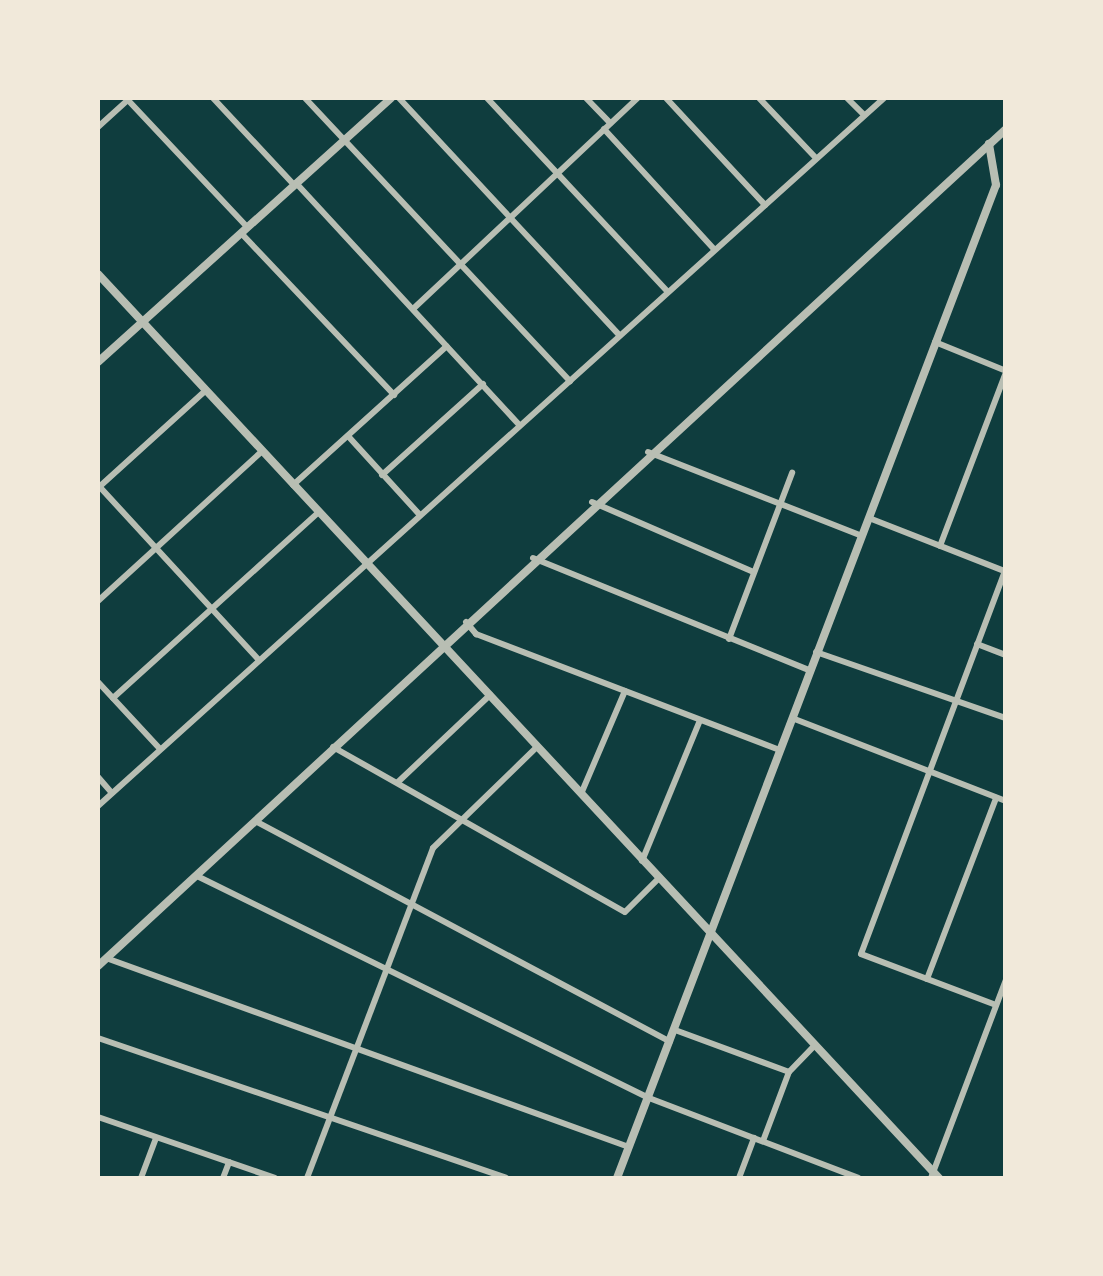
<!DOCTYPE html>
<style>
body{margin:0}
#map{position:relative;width:1103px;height:1276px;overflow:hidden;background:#0f3d3e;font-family:"Fira Sans",sans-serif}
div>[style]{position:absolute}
.minor>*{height:6px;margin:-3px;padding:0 3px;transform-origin:3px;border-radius:3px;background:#b8beb3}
.tertiary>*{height:8px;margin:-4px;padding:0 4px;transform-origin:4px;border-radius:4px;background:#b8beb3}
span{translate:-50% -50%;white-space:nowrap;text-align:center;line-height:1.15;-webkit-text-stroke:8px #f1e9da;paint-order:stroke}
.frame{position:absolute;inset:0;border:100px solid #f1e9da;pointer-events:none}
</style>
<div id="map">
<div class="minor">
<i style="left:126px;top:98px;width:177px;rotate:46.8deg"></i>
<i style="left:213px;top:98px;width:119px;rotate:47deg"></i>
<i style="left:305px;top:98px;width:388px;rotate:46.9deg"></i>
<i style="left:399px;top:98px;width:323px;rotate:47.1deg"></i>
<i style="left:487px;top:98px;width:265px;rotate:47deg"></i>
<i style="left:586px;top:98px;width:35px;rotate:46deg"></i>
<i style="left:666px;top:98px;width:146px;rotate:47.2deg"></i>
<i style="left:759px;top:98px;width:83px;rotate:46.5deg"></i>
<i style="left:847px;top:98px;width:24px;rotate:45deg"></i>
<i style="left:98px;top:127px;width:43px;rotate:-42.2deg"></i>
<i style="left:604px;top:129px;width:163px;rotate:47.5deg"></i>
<i style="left:296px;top:183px;width:329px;rotate:47.3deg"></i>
<i style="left:241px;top:233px;width:223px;rotate:46.6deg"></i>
<i style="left:413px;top:309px;width:308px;rotate:-43.2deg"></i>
<i style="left:935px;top:342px;width:77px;rotate:22.2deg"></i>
<i style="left:348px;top:436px;width:107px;rotate:47.7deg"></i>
<i style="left:648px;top:452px;width:230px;rotate:21.4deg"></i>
<i style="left:382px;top:475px;width:136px;rotate:-42deg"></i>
<i style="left:98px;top:485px;width:238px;rotate:47.4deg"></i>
<i style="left:293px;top:485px;width:207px;rotate:-42.1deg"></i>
<i style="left:98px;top:488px;width:146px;rotate:-42.2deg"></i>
<i style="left:592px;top:502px;width:176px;rotate:23.4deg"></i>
<i style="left:869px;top:518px;width:145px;rotate:21.4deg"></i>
<i style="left:940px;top:546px;width:186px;rotate:-69.2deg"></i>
<i style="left:533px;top:558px;width:298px;rotate:22.1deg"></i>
<i style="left:98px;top:601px;width:222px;rotate:-42.4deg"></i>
<i style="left:466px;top:622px;width:16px;rotate:50deg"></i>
<i style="left:476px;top:634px;width:325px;rotate:20.9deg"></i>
<i style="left:729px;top:639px;width:178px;rotate:-69.2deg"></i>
<i style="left:977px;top:644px;width:31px;rotate:21deg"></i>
<i style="left:816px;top:652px;width:201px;rotate:19.2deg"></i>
<i style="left:98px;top:682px;width:91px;rotate:47.2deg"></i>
<i style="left:113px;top:698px;width:278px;rotate:-42.1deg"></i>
<i style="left:792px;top:718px;width:230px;rotate:21.2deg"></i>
<i style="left:333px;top:747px;width:335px;rotate:29.5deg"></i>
<i style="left:625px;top:912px;width:48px;rotate:-45deg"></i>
<i style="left:98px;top:777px;width:21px;rotate:49deg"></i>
<i style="left:398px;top:782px;width:127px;rotate:-43.4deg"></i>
<i style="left:581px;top:794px;width:112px;rotate:-66.9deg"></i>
<i style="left:98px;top:806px;width:1058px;rotate:-42.01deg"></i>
<i style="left:255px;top:821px;width:470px;rotate:28deg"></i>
<i style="left:642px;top:861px;width:152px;rotate:-67.6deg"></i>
<i style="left:197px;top:876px;width:504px;rotate:26.16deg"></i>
<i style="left:649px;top:1098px;width:224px;rotate:20.9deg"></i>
<i style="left:106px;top:958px;width:556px;rotate:19.87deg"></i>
<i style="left:927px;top:979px;width:194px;rotate:-69.1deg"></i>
<i style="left:996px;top:1005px;width:144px;rotate:-159.3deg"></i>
<i style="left:861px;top:954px;width:411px;rotate:-69.4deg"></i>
<i style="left:675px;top:1030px;width:121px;rotate:20.2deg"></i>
<i style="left:98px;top:1038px;width:431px;rotate:18.9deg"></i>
<i style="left:98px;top:1117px;width:187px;rotate:19deg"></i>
<i style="left:763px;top:1141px;width:74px;rotate:-69.4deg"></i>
<i style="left:789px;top:1072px;width:37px;rotate:-46deg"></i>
<i style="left:141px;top:1178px;width:43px;rotate:-69.4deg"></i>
<i style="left:223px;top:1178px;width:17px;rotate:-69deg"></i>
<i style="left:307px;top:1178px;width:353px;rotate:-69.1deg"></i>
<i style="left:433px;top:848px;width:145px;rotate:-44.2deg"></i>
<i style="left:739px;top:1178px;width:43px;rotate:-69.4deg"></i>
<i style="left:931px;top:1178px;width:212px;rotate:-69.3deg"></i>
</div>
<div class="tertiary">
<i style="left:98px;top:274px;width:1235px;rotate:47.07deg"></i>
<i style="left:98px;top:362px;width:394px;rotate:-42deg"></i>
<i style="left:98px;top:966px;width:1235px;rotate:-42.67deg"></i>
<i style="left:617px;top:1178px;width:1063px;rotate:-69.11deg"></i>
<i style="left:996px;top:185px;width:42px;rotate:-99.7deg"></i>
</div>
<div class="frame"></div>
</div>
